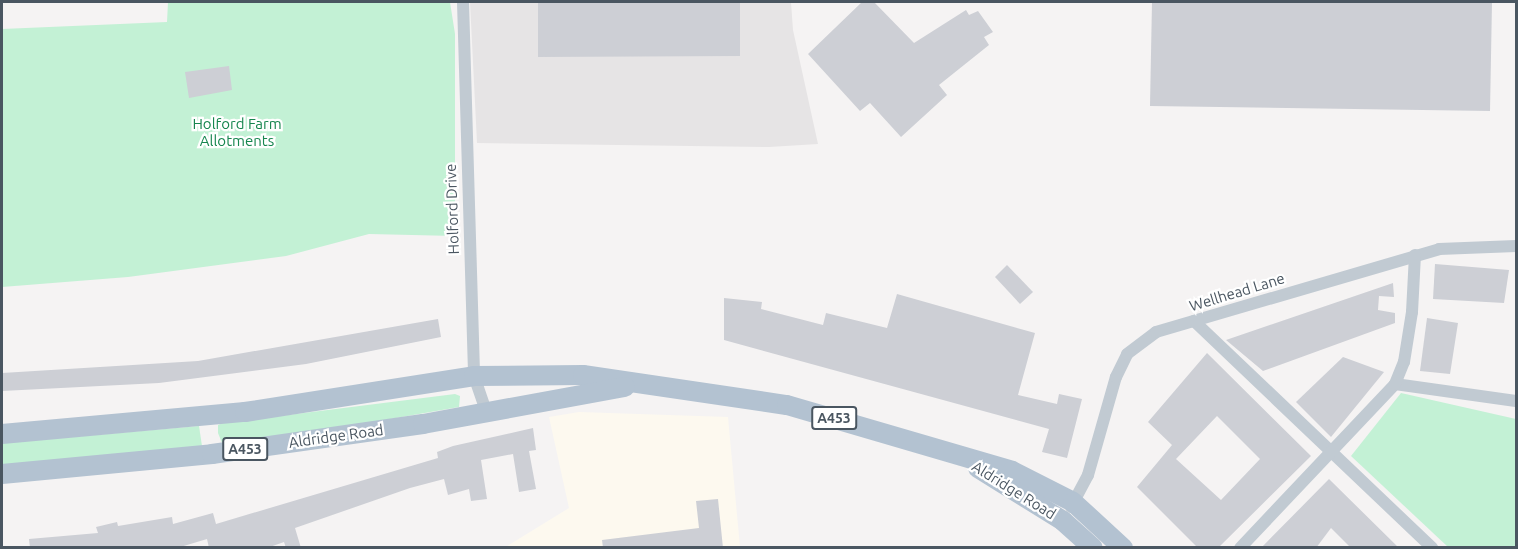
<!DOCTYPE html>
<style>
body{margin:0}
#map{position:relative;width:1518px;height:549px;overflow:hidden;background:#f5f3f3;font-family:Ubuntu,sans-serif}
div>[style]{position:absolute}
.commercial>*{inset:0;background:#fdf9ef}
.education>*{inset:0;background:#e6e4e5}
.green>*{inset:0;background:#c3f1d5}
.building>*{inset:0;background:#cdcfd5}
.street>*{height:12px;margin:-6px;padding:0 6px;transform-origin:6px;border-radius:6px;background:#c1cad2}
.primary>*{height:20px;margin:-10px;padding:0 10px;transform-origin:10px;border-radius:10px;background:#b3c2d1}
span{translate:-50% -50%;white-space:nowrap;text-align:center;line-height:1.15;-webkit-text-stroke:4.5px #fff;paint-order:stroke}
.shield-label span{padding:2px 4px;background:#fff;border:2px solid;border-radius:4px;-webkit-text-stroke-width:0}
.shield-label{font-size:14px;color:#4a5661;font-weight:700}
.park-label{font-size:15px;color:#17864f}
.street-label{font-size:15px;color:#4a5661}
.frame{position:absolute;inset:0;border:3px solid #4a5661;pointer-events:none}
</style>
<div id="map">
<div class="commercial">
<i style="clip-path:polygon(579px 412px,728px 417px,740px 547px,504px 548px,569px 508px,549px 417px)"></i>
</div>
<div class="education">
<i style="clip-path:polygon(470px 2px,791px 2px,793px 30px,818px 144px,769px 147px,477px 143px)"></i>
</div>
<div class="green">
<i style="clip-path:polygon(168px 2px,450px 2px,455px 34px,455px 236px,369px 234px,286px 256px,128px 277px,2px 287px,2px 29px,167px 22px)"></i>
<i style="clip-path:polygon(1401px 393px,1516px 419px,1516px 547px,1448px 547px,1351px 456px)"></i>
<i style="clip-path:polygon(455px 394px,460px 396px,459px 407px,224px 448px,218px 433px,218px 425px,223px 423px)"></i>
<i style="clip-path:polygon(199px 426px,202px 446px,2px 468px,2px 443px)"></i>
</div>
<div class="building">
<i style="clip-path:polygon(538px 2px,740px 2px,740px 56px,538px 57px)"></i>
<i style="clip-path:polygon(862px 2px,874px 2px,914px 43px,966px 10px,969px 15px,978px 11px,993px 32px,984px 37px,989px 45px,939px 85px,947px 95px,901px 137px,870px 103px,860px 111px,808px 54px)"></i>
<i style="clip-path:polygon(1152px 2px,1492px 2px,1490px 111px,1150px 106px)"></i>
<i style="clip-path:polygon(229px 66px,232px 90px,189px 98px,185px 72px)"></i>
<i style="clip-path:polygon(1435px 264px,1509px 270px,1504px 303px,1433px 299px)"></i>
<i style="clip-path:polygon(1007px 265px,1033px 292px,1020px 304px,995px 277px)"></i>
<i style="clip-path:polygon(1393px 283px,1394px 297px,1379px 296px,1378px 310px,1395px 313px,1395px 323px,1263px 371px,1226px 340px)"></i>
<i style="clip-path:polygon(897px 294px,1035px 333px,1018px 395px,1057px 404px,1059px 394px,1082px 399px,1067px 458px,1042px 452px,1049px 429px,724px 340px,724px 298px,762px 302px,761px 309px,823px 325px,826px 313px,887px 328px)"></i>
<i style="clip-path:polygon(1427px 318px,1458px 323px,1450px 374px,1420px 371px)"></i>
<i style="clip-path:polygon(438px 319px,441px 337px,306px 364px,159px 383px,2px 391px,2px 373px,198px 361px)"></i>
<i style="clip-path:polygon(evenodd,1207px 353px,1311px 456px,1218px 548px,1198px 548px,1137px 487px,1172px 445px,1148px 422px,1207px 353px,1217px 416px,1260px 459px,1221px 500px,1176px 459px,1217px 416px)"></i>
<i style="clip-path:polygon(1343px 357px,1384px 372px,1331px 437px,1296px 402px)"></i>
<i style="clip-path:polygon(533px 428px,536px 450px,529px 451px,536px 489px,519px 492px,513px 454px,481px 460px,487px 499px,471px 501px,469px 489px,448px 495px,444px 479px,410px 488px,295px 528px,301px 548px,286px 548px,284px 542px,267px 548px,209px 548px,207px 539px,177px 548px,30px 548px,29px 539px,98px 533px,96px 527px,117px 522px,118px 526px,172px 517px,173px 524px,213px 513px,216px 524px,438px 458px,437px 452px,453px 446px)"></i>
<i style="clip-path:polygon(1329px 479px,1399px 548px,1351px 548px,1331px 528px,1316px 548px,1261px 548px)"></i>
<i style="clip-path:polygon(718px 499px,723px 548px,603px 548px,602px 540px,699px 528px,696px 501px)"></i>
</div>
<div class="street">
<i style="left:463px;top:2px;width:374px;rotate:88.3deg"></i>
<i style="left:474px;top:376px;width:39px;rotate:71deg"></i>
<i style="left:1194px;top:321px;width:329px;rotate:43.6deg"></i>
<i style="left:1395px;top:384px;width:122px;rotate:8deg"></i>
<i style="left:1071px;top:507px;width:36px;rotate:-62deg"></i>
<i style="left:1088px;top:475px;width:102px;rotate:-74.1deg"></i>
<i style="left:1116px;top:377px;width:25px;rotate:-64deg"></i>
<i style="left:1127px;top:354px;width:36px;rotate:-37deg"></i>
<i style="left:1156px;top:332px;width:295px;rotate:-16.3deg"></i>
<i style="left:1439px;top:249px;width:77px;rotate:-2.2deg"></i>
<i style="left:1240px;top:548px;width:226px;rotate:-46.6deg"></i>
<i style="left:1395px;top:384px;width:24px;rotate:-68deg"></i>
<i style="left:1404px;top:362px;width:51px;rotate:-80.9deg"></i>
<i style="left:1412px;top:312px;width:57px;rotate:-87deg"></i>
</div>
<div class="primary">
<i style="left:2px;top:434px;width:244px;rotate:-5.2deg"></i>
<i style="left:245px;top:412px;width:232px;rotate:-8.9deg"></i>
<i style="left:474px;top:376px;width:109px;rotate:-0.5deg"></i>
<i style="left:583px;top:375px;width:206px;rotate:8.4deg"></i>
<i style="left:787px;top:405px;width:234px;rotate:16.3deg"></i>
<i style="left:1012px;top:471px;width:68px;rotate:26.9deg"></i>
<i style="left:1073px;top:502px;width:68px;rotate:42.6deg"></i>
<i style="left:978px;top:468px;width:100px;rotate:31.9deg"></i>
<i style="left:1063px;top:521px;width:40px;rotate:42deg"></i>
<i style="left:2px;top:474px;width:211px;rotate:-5.4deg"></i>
<i style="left:212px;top:454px;width:213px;rotate:-8.1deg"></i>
<i style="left:423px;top:424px;width:205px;rotate:-10.4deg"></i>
</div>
<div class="shield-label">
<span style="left:834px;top:418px">A453</span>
<span style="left:245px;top:449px">A453</span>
</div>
<div class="park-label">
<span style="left:237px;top:132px">Holford Farm<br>Allotments</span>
</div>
<div class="street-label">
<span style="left:452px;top:209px;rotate:-92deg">Holford Drive</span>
<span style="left:1237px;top:292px;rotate:-17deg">Wellhead Lane</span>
<span style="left:336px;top:436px;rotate:-8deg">Aldridge Road</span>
<span style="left:1014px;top:490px;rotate:32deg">Aldridge Road</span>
</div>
<div class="frame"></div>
</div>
